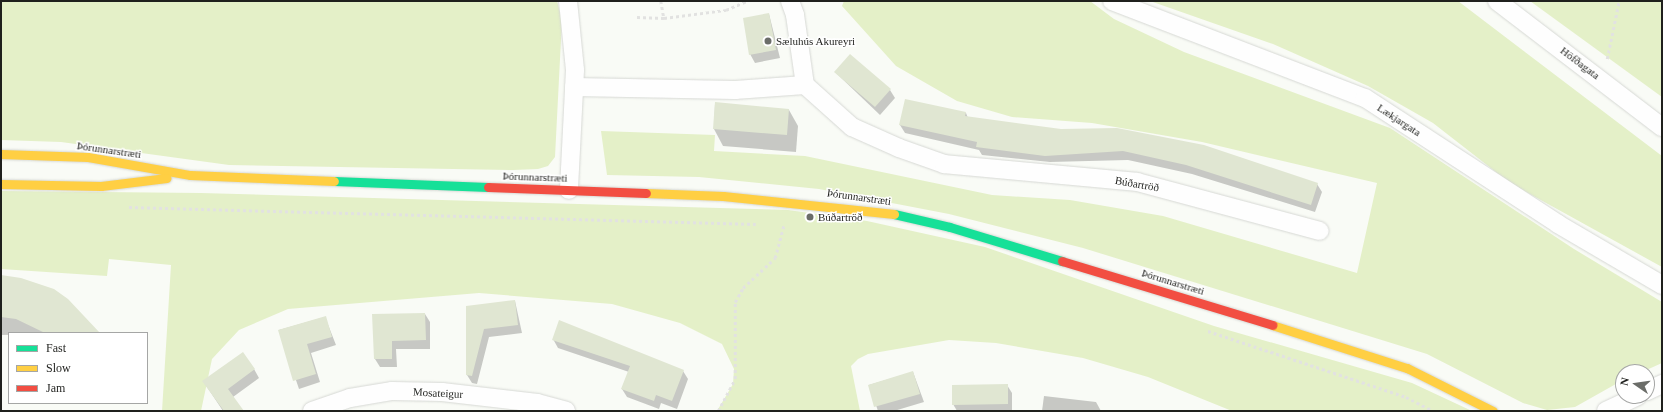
<!DOCTYPE html>
<meta charset="utf-8">
<style>
body{margin:0}
#map{position:relative;width:1663px;height:412px;overflow:hidden;background:#f9fbf6;font-family:"Times New Roman",serif}
div>[style]{position:absolute}
.green>*{inset:0;background:#e4f0c8}
.shadow>*{inset:0;background:#0003}
.building>*{inset:0;background:#e0e6d2}
.path>*{height:2.5px;margin-top:-1.25px;transform-origin:0;background:repeating-linear-gradient(90deg,#e2e2e1 0 3px,transparent 0 6px)}
.roads{filter:drop-shadow(0 0 1px #d6d8d4) drop-shadow(0 0 1px #d6d8d4)}
.street>*{height:18px;margin:-9px;padding:0 9px;transform-origin:9px;border-radius:9px;background:#fefefe}
.fast>*{height:9px;margin:-4.5px;padding:0 4.5px;transform-origin:4.5px;border-radius:4.5px;background:#16e098}
.slow>*{height:9px;margin:-4.5px;padding:0 4.5px;transform-origin:4.5px;border-radius:4.5px;background:#ffcf43}
.jam>*{height:9px;margin:-4.5px;padding:0 4.5px;transform-origin:4.5px;border-radius:4.5px;background:#f24e42}
.dots>*{width:11px;height:11px;translate:-50% -50%;box-sizing:border-box;border:2px solid #fff;border-radius:50%}
span{translate:-50% -50%;white-space:nowrap;text-align:center;line-height:1.15;-webkit-text-stroke:3px #fff;paint-order:stroke}
.poi-label{font-size:11px;color:#1f201d}
.left{translate:0 -50%;text-align:left}
.street-label{font-size:11px;color:#1f201d}
.frame{position:absolute;inset:0;border:2px solid #1f201d;pointer-events:none}
.legend{position:absolute;left:8px;top:332px;width:140px;height:72px;box-sizing:border-box;background:#fff;border:1px solid #a5a6a5;margin:0;padding:5px 7px;list-style:none;font-size:12px;color:#1f201d}
.legend li{display:flex;align-items:center;gap:8px;height:20px}
.legend b{width:20px;border:1px solid #a5a6a5}
.north{position:absolute;left:1615px;top:364px;width:40px;height:40px;box-sizing:border-box;background:#fff;border:1px solid #a5a6a5;border-radius:50%;rotate:283deg;font-size:11px;font-weight:700;line-height:16px;text-align:center;color:#1f201d}
.north::after{content:'';display:block;margin:auto;width:14px;height:18px;background:#6b6d69;clip-path:polygon(50% 0,100% 100%,50% 72%,0 100%)}
</style>
<div id="map">
<div class="green">
<i style="clip-path:polygon(1px 1px,557px 1px,562px 20px,555px 157px,548px 166px,538px 169px,513px 170px,229px 165px,61px 142px,1px 140px)"></i>
<i style="clip-path:polygon(844px 1px,1090px 1px,1114px 19px,1184px 52px,1390px 128px,1574px 249px,1662px 302px,1662px 363px,1642px 372px,1623px 372px,1623px 380px,1575px 407px,1547px 410px,1523px 403px,1427px 354px,1083px 248px,949px 214px,819px 189px,699px 177px,607px 175px,601px 131px,715px 135px,714px 151px,805px 156px,992px 195px,1070px 200px,1163px 216px,1357px 273px,1377px 183px,1202px 142px,1092px 123px,1012px 117px,957px 101px,896px 66px,842px 6px)"></i>
<i style="clip-path:polygon(1150px 1px,1458px 1px,1662px 156px,1662px 267px,1510px 183px,1433px 123px,1368px 86px,1273px 44px)"></i>
<i style="clip-path:polygon(1530px 1px,1662px 1px,1662px 97px)"></i>
<i style="clip-path:polygon(1px 191px,201px 193px,788px 210px,867px 221px,985px 247px,1214px 326px,1412px 383px,1472px 411px,1232px 411px,1148px 377px,1083px 358px,996px 343px,949px 340px,868px 354px,858px 359px,851px 366px,860px 411px,717px 411px,733px 384px,734px 369px,722px 344px,680px 323px,612px 304px,479px 293px,288px 309px,239px 330px,212px 359px,201px 411px,162px 411px,171px 265px,109px 259px,107px 276px,1px 269px)"></i>
</div>
<div class="shadow">
<i style="clip-path:polygon(769px 14px,780px 58px,755px 63px,750px 54px)"></i>
<i style="clip-path:polygon(835px 72px,890px 90px,895px 98px,880px 115px)"></i>
<i style="clip-path:polygon(715px 104px,789px 110px,798px 126px,796px 152px,723px 146px,714px 129px)"></i>
<i style="clip-path:polygon(966px 113px,968px 118px,1317px 184px,1322px 192px,1315px 212px,1192px 174px,1128px 160px,1050px 162px,982px 155px,979px 150px,905px 133px,900px 125px)"></i>
<i style="clip-path:polygon(1px 279px,95px 333px,1px 335px)"></i>
<i style="clip-path:polygon(515px 301px,522px 333px,489px 337px,477px 384px,472px 383px,467px 375px,467px 307px)"></i>
<i style="clip-path:polygon(425px 314px,430px 322px,430px 349px,396px 349px,397px 367px,380px 367px,375px 359px,374px 315px)"></i>
<i style="clip-path:polygon(325px 317px,336px 345px,311px 353px,320px 382px,299px 389px,279px 330px)"></i>
<i style="clip-path:polygon(553px 339px,683px 371px,688px 379px,677px 409px,661px 403px,659px 409px,627px 397px,622px 389px,629px 372px,558px 348px)"></i>
<i style="clip-path:polygon(254px 369px,259px 378px,233px 397px,243px 411px,223px 411px,203px 381px)"></i>
<i style="clip-path:polygon(913px 372px,924px 402px,894px 411px,878px 411px,869px 385px)"></i>
<i style="clip-path:polygon(1007px 385px,1012px 393px,1012px 411px,957px 411px,953px 404px)"></i>
<i style="clip-path:polygon(1044px 396px,1096px 402px,1101px 411px,1042px 411px)"></i>
</div>
<div class="building">
<i style="clip-path:polygon(769px 13px,776px 50px,749px 55px,743px 18px)"></i>
<i style="clip-path:polygon(850px 54px,891px 89px,875px 107px,834px 72px)"></i>
<i style="clip-path:polygon(905px 99px,966px 112px,965px 116px,1061px 129px,1117px 128px,1204px 145px,1318px 183px,1311px 205px,1186px 165px,1123px 151px,1045px 156px,976px 147px,977px 142px,899px 125px)"></i>
<i style="clip-path:polygon(715px 102px,789px 109px,787px 135px,713px 129px)"></i>
<i style="clip-path:polygon(1px 275px,21px 278px,54px 289px,68px 299px,100px 333px,45px 333px,16px 319px,1px 317px)"></i>
<i style="clip-path:polygon(515px 300px,518px 325px,484px 329px,472px 376px,466px 375px,466px 306px)"></i>
<i style="clip-path:polygon(425px 313px,426px 340px,392px 341px,392px 359px,374px 359px,372px 314px)"></i>
<i style="clip-path:polygon(326px 316px,332px 337px,307px 344px,316px 374px,293px 381px,278px 330px)"></i>
<i style="clip-path:polygon(559px 320px,684px 370px,672px 401px,656px 395px,654px 401px,621px 389px,630px 366px,552px 340px)"></i>
<i style="clip-path:polygon(243px 352px,255px 369px,228px 389px,244px 411px,224px 411px,202px 381px)"></i>
<i style="clip-path:polygon(913px 371px,920px 394px,874px 407px,868px 385px)"></i>
<i style="clip-path:polygon(1008px 384px,1008px 404px,952px 405px,952px 385px)"></i>
</div>
<div class="path">
<i style="left:661px;top:1px;width:17px;rotate:80deg"></i>
<i style="left:637px;top:17px;width:27px;rotate:2deg"></i>
<i style="left:664px;top:18px;width:63px;rotate:-7.4deg"></i>
<i style="left:726px;top:10px;width:23px;rotate:-23deg"></i>
<i style="left:1607px;top:59px;width:59px;rotate:-78.3deg"></i>
<i style="left:129px;top:207px;width:627px;rotate:1.55deg"></i>
<i style="left:1208px;top:331px;width:209px;rotate:18.4deg"></i>
<i style="left:1406px;top:397px;width:31px;rotate:27deg"></i>
<i style="left:718px;top:411px;width:36px;rotate:-62deg"></i>
<i style="left:735px;top:379px;width:77px;rotate:-90deg"></i>
<i style="left:735px;top:302px;width:16px;rotate:-60deg"></i>
<i style="left:743px;top:288px;width:44px;rotate:-43.2deg"></i>
<i style="left:775px;top:258px;width:35px;rotate:-75deg"></i>
</div>
<div class="roads">
<div class="street">
<i style="left:568px;top:1px;width:69px;rotate:84.2deg"></i>
<i style="left:575px;top:70px;width:120px;rotate:92.9deg"></i>
<i style="left:790px;top:1px;width:15px;rotate:70deg"></i>
<i style="left:795px;top:15px;width:71px;rotate:81.9deg"></i>
<i style="left:805px;top:85px;width:63px;rotate:41.8deg"></i>
<i style="left:852px;top:127px;width:51px;rotate:24.1deg"></i>
<i style="left:899px;top:148px;width:48px;rotate:19.6deg"></i>
<i style="left:944px;top:164px;width:194px;rotate:5.3deg"></i>
<i style="left:1137px;top:182px;width:189px;rotate:15deg"></i>
<i style="left:1112px;top:1px;width:271px;rotate:21deg"></i>
<i style="left:1365px;top:98px;width:230px;rotate:33.1deg"></i>
<i style="left:1558px;top:224px;width:121px;rotate:30.4deg"></i>
<i style="left:1497px;top:1px;width:208px;rotate:37.4deg"></i>
<i style="left:574px;top:87px;width:161px;rotate:1.1deg"></i>
<i style="left:735px;top:90px;width:70px;rotate:-4.1deg"></i>
<i style="left:1647px;top:391px;width:17px;rotate:-25deg"></i>
<i style="left:312px;top:411px;width:40px;rotate:-18.9deg"></i>
<i style="left:350px;top:398px;width:43px;rotate:-9.5deg"></i>
<i style="left:392px;top:391px;width:50px;rotate:1.1deg"></i>
<i style="left:442px;top:392px;width:96px;rotate:6.6deg"></i>
<i style="left:537px;top:403px;width:30px;rotate:15deg"></i>
<i style="left:1606px;top:411px;width:35px;rotate:-25deg"></i>
</div>
<div class="fast">
<i style="left:334px;top:181px;width:154px;rotate:2.2deg"></i>
<i style="left:894px;top:214px;width:57px;rotate:13.1deg"></i>
<i style="left:950px;top:227px;width:117px;rotate:16.9deg"></i>
</div>
<div class="slow">
<i style="left:1px;top:154px;width:87px;rotate:2deg"></i>
<i style="left:88px;top:157px;width:104px;rotate:10deg"></i>
<i style="left:190px;top:175px;width:144px;rotate:2.4deg"></i>
<i style="left:1px;top:184px;width:100px;rotate:1.1deg"></i>
<i style="left:101px;top:186px;width:66px;rotate:-6.9deg"></i>
<i style="left:646px;top:193px;width:77px;rotate:2.2deg"></i>
<i style="left:723px;top:196px;width:172px;rotate:6deg"></i>
<i style="left:1272px;top:325px;width:142px;rotate:17.7deg"></i>
<i style="left:1407px;top:368px;width:96px;rotate:26.6deg"></i>
</div>
<div class="jam">
<i style="left:488px;top:187px;width:158px;rotate:2.2deg"></i>
<i style="left:1062px;top:261px;width:220px;rotate:16.9deg"></i>
</div>
</div>
<div class="dots">
<i style="left:768px;top:41px;background:#6b6d69"></i>
<i style="left:810px;top:217px;background:#6b6d69"></i>
</div>
<div class="poi-label">
<span class="left" style="left:776px;top:41px">Sæluhús Akureyri</span>
<span class="left" style="left:818px;top:217px">Búðartröð</span>
</div>
<div class="street-label">
<span style="left:1580px;top:63px;rotate:37deg">Höfðagata</span>
<span style="left:1399px;top:120px;rotate:33deg">Lækjargata</span>
<span style="left:109px;top:150px;rotate:8deg">Þórunnarstræti</span>
<span style="left:535px;top:177px;rotate:2deg">Þórunnarstræti</span>
<span style="left:1137px;top:184px;rotate:10deg">Búðartröð</span>
<span style="left:859px;top:197px;rotate:8deg">Þórunnarstræti</span>
<span style="left:1173px;top:282px;rotate:17deg">Þórunnarstræti</span>
<span style="left:438px;top:393px;rotate:3deg">Mosateigur</span>
</div>
<div class="frame"></div>
<ul class="legend">
<li><b style="height:5px;background:#16e098"></b>Fast</li>
<li><b style="height:5px;background:#ffcf43"></b>Slow</li>
<li><b style="height:5px;background:#f24e42"></b>Jam</li>
</ul>
<div class="north">N</div>
</div>
